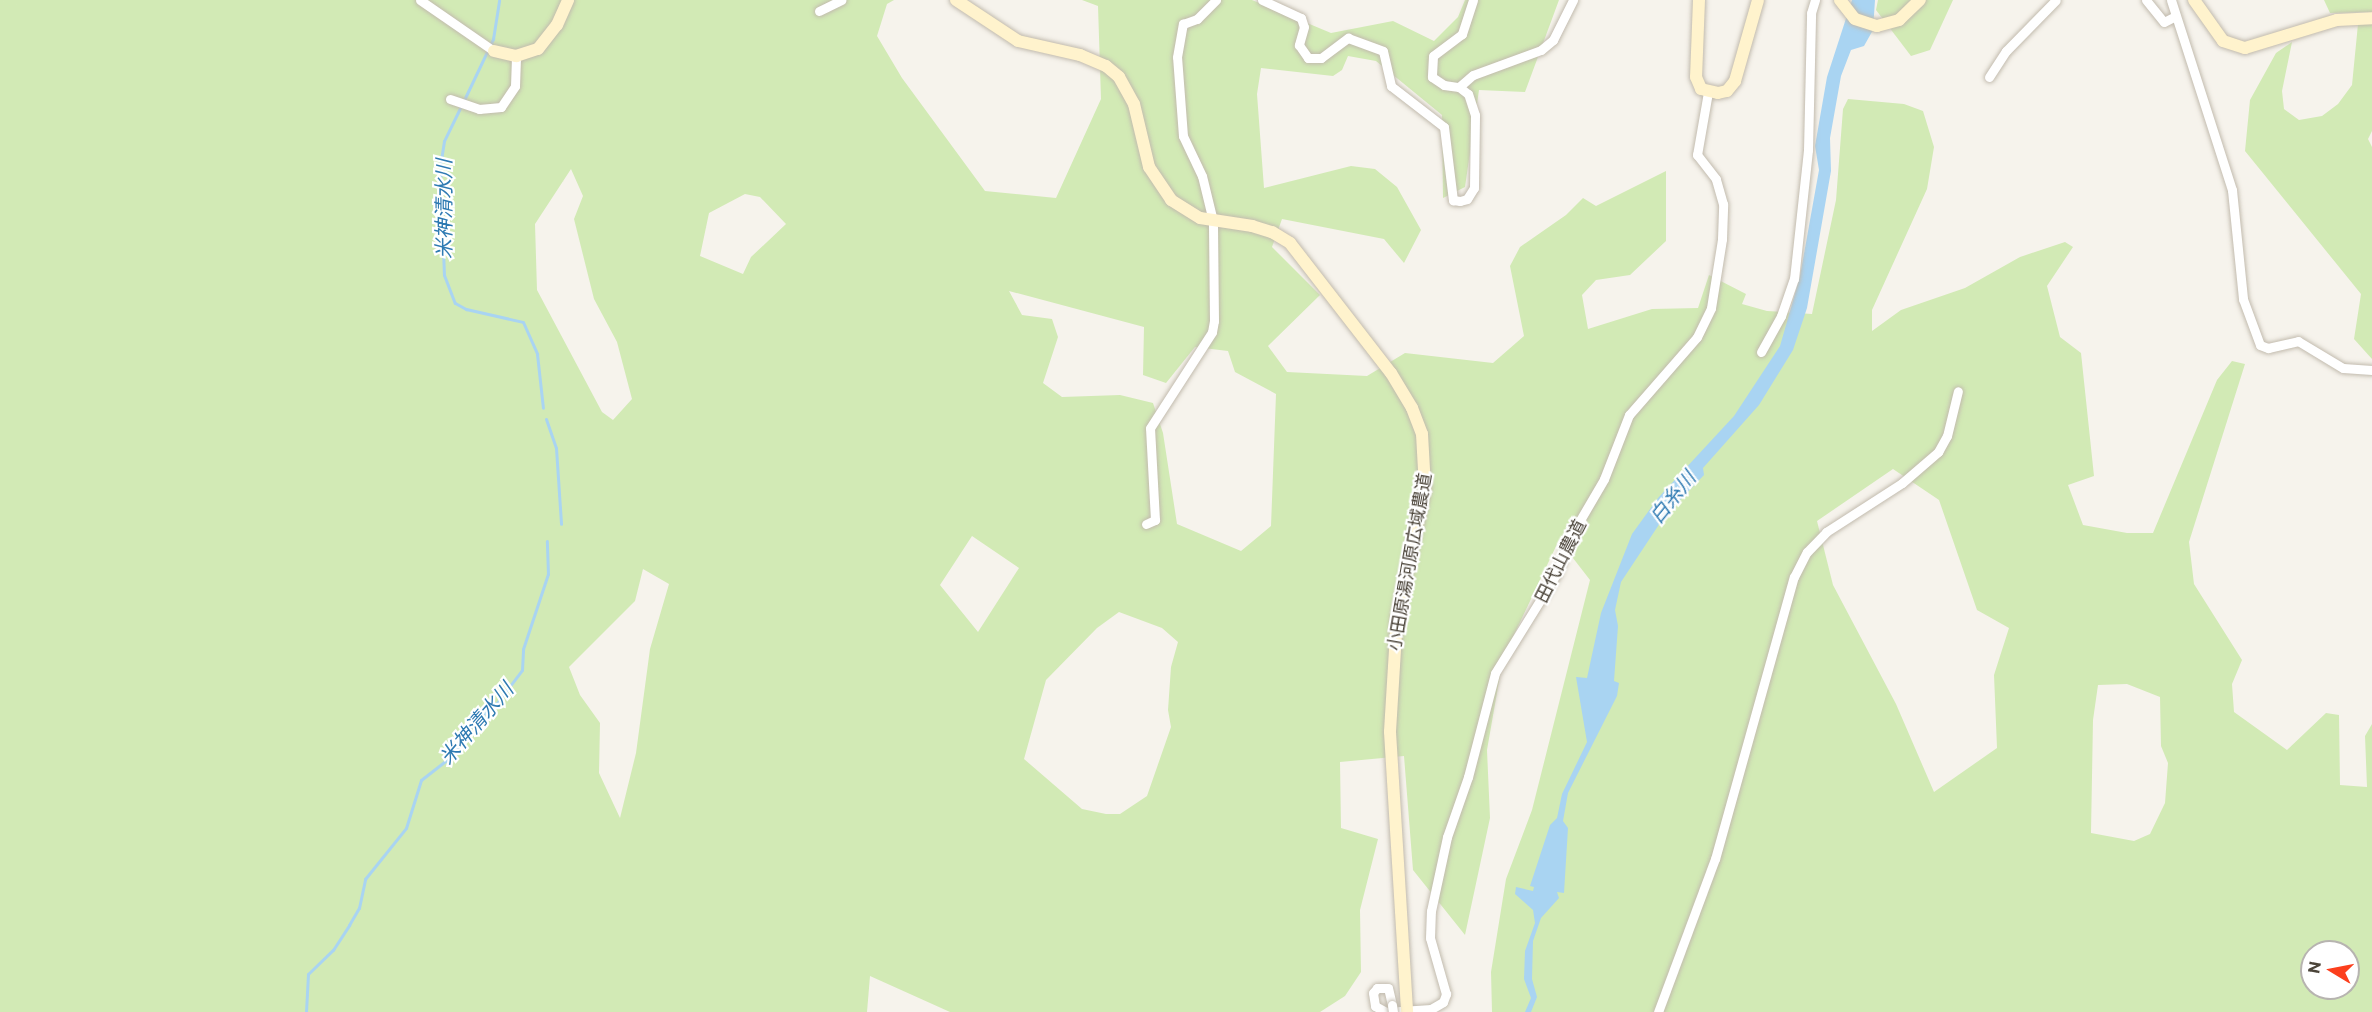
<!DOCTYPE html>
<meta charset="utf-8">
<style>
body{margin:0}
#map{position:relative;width:2372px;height:1012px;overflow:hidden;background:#f6f3ec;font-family:Commissioner,"Noto Sans JP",sans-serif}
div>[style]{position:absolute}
.green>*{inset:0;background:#d2eab5}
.water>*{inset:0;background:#a9d4f2}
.stream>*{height:3px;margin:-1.5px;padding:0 1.5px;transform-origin:1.5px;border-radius:1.5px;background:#a9d4f2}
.roads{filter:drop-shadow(0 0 2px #c2bbae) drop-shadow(0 0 2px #c2bbae)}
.street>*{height:9px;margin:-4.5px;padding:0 4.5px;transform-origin:4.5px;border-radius:4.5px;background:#fff}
.secondary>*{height:12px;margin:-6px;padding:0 6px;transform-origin:6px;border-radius:6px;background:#fff3cd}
.bridges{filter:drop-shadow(0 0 2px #c2bbae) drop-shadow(0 0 2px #c2bbae)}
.street-bridge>*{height:9px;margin:-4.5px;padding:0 4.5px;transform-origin:4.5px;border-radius:4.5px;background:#fff}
span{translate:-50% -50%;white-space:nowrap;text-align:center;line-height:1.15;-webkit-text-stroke:4.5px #fff;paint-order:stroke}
.street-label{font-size:18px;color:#4b4439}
.water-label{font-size:20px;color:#2e7ab2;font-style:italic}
.north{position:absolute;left:2300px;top:940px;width:60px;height:60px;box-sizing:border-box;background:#fff;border:2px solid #b7b4b0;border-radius:50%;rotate:280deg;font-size:16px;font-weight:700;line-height:24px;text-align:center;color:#4b4439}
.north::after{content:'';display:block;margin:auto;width:21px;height:27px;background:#fc3f1d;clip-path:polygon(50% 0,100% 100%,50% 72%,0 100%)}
</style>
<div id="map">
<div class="green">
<i style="clip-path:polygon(evenodd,0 0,894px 0,887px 4px,877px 36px,902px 78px,985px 191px,1056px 198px,1101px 99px,1098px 6px,1082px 0,1252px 0,1331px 33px,1393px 21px,1434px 41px,1458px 17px,1465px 0,1559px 0,1525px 92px,1479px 90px,1465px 187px,1443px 198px,1442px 115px,1376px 61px,1348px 56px,1342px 70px,1333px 76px,1261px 68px,1257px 94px,1264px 188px,1351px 166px,1375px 169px,1397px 187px,1421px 230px,1404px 263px,1384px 239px,1282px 219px,1272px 247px,1320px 295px,1268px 346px,1287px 372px,1367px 376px,1405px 353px,1493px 363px,1524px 336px,1510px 266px,1520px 247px,1566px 215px,1583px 198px,1596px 206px,1666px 171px,1666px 241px,1630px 275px,1596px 280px,1582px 295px,1588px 329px,1652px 309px,1698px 308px,1709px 275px,1746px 294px,1742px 304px,1767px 311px,1812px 314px,1836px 200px,1843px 109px,1848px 99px,1904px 104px,1923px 111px,1934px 147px,1927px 189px,1872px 310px,1872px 331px,1901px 310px,1965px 288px,2020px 257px,2065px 242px,2073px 247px,2047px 286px,2060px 337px,2081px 353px,2094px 476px,2068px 485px,2083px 525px,2127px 533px,2153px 533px,2217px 380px,2232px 361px,2245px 364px,2189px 542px,2194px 584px,2242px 660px,2232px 684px,2234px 712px,2287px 750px,2326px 713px,2339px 715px,2340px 785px,2367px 787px,2365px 736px,2372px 724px,2372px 1012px,1492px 1012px,1491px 972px,1506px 879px,1532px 810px,1590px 580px,1559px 540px,1503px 658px,1487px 750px,1490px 818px,1465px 935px,1413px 870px,1404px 756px,1340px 762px,1341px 828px,1378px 839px,1360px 910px,1361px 972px,1345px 996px,1320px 1012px,950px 1012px,870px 976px,867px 1012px,0 1012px,0 0,571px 169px,583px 196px,574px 219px,594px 299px,617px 342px,632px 399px,613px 420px,602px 412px,537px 290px,535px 224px,571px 169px,0 0,745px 194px,760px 197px,786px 224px,751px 257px,743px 274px,700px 256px,709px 213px,745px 194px,0 0,1009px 291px,1144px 327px,1143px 375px,1166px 383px,1195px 347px,1228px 351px,1235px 372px,1276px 394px,1271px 526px,1241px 551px,1177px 524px,1163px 433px,1153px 403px,1120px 395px,1062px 397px,1043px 383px,1058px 337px,1052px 319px,1022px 315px,1009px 291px,0 0,1893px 469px,1939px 500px,1977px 610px,2009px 628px,1994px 675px,1997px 748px,1934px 792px,1896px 704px,1833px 585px,1817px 521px,1893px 469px,0 0,972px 536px,1019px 568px,978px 632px,940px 585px,972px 536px,0 0,643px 569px,669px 584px,650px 649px,636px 753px,620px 818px,599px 773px,600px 723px,580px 695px,569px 667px,635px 601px,643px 569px,0 0,1119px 612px,1162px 628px,1178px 642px,1171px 667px,1168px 710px,1171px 727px,1147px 796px,1120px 814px,1106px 814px,1082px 809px,1024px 759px,1046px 680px,1097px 628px,1119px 612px,0 0,2127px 684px,2160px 697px,2161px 746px,2168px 763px,2165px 803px,2150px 834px,2134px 841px,2091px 833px,2093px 720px,2098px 685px,2127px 684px,0 0,2312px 952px,2348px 952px,2348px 988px,2312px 988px,2312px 952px)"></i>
<i style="clip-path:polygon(1878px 0,1953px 0,1930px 50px,1911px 56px,1876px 10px)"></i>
<i style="clip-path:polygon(2324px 0,2372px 0,2372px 12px,2330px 13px)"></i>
<i style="clip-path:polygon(2372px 22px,2372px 131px,2368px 139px,2372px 147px,2372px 359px,2354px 339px,2361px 294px,2245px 151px,2250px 100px,2276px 53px,2292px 42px,2282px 91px,2284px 109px,2299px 120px,2322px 116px,2338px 104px,2352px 85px,2358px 24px)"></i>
</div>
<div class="water">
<i style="clip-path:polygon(1852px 0,1875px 0,1873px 30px,1864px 46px,1851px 50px,1841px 76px,1830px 138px,1831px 171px,1807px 308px,1793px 350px,1759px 405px,1703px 468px,1704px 475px,1664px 517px,1621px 582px,1615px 610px,1618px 626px,1614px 681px,1619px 683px,1617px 696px,1568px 793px,1563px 821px,1568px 828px,1564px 893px,1557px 892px,1559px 898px,1541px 918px,1533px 941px,1532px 979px,1537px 997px,1531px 1012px,1525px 1012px,1531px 998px,1524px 979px,1525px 951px,1535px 923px,1533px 910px,1515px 894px,1516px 887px,1533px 891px,1534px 887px,1530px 886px,1550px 825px,1557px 818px,1562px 794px,1587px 742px,1576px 677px,1587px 678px,1601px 613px,1632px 534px,1658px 498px,1734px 416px,1780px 346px,1800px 276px,1819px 170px,1815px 146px,1827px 77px)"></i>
</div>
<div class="stream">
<i style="left:464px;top:100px;width:68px;rotate:-64.6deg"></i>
<i style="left:493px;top:39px;width:39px;rotate:-81deg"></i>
<i style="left:461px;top:106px;width:39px;rotate:116deg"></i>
<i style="left:444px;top:141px;width:26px;rotate:99deg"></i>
<i style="left:440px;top:167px;width:108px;rotate:87.9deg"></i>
<i style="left:444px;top:275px;width:30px;rotate:69deg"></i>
<i style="left:455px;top:303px;width:13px;rotate:29deg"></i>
<i style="left:466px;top:309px;width:58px;rotate:12.8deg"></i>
<i style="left:523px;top:322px;width:35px;rotate:66deg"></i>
<i style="left:537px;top:354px;width:54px;rotate:83.7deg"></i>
<i style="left:546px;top:419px;width:31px;rotate:71deg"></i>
<i style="left:556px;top:448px;width:76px;rotate:86.2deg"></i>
<i style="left:306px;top:1012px;width:38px;rotate:-87deg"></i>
<i style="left:308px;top:974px;width:35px;rotate:-44deg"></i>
<i style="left:333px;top:950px;width:30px;rotate:-57deg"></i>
<i style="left:349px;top:925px;width:20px;rotate:-60deg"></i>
<i style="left:359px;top:908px;width:30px;rotate:-78deg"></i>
<i style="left:365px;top:879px;width:65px;rotate:-51.2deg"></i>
<i style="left:406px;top:828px;width:50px;rotate:-72.6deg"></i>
<i style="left:421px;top:780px;width:41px;rotate:-38deg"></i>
<i style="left:453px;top:755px;width:38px;rotate:-58deg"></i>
<i style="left:473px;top:723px;width:31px;rotate:-40deg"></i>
<i style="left:497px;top:703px;width:41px;rotate:-52.9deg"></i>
<i style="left:522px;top:670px;width:21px;rotate:-87deg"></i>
<i style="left:523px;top:649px;width:79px;rotate:-71.6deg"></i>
<i style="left:548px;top:574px;width:33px;rotate:-92deg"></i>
</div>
<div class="roads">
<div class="street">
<i style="left:420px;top:0;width:90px;rotate:34.6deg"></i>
<i style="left:1262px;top:0;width:43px;rotate:24.8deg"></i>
<i style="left:1301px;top:18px;width:9px;rotate:72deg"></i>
<i style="left:1304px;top:27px;width:19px;rotate:106deg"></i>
<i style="left:1299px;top:45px;width:16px;rotate:55deg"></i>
<i style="left:1308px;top:58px;width:13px"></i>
<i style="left:1321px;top:58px;width:34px;rotate:-37deg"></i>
<i style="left:1348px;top:38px;width:37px;rotate:20deg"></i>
<i style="left:1383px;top:51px;width:36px;rotate:77deg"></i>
<i style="left:1391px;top:86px;width:67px;rotate:37.7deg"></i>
<i style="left:1444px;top:127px;width:74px;rotate:83deg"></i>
<i style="left:1453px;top:200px;width:7px;rotate:8deg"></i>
<i style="left:1460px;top:201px;width:7px;rotate:-16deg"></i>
<i style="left:1467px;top:199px;width:13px;rotate:-58deg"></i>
<i style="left:1474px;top:188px;width:73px;rotate:-89.2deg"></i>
<i style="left:1475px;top:115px;width:22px;rotate:-108deg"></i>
<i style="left:1468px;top:94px;width:11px;rotate:-142deg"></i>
<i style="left:1473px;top:0;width:36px;rotate:108deg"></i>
<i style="left:1462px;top:34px;width:36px;rotate:143deg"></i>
<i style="left:1433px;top:56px;width:21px;rotate:93deg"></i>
<i style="left:1432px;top:77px;width:14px;rotate:34deg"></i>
<i style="left:1444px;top:85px;width:15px;rotate:8deg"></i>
<i style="left:1459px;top:87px;width:18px;rotate:-41deg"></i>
<i style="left:1473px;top:75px;width:72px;rotate:-20.2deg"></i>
<i style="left:1541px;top:50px;width:16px;rotate:-40deg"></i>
<i style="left:1553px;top:40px;width:45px;rotate:-63.4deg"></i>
<i style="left:2146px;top:0;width:28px;rotate:51deg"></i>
<i style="left:2164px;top:22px;width:13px;rotate:-27deg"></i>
<i style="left:2171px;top:0;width:200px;rotate:72.2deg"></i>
<i style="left:2232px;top:190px;width:110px;rotate:84.2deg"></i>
<i style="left:2243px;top:299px;width:49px;rotate:69.7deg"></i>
<i style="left:2260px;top:345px;width:9px;rotate:21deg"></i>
<i style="left:2268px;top:348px;width:31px;rotate:-13deg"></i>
<i style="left:2298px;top:341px;width:52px;rotate:31deg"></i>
<i style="left:2343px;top:368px;width:29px;rotate:4deg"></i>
<i style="left:819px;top:11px;width:25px;rotate:-26deg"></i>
<i style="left:1989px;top:77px;width:31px;rotate:-57deg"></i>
<i style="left:2006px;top:51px;width:71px;rotate:-45.6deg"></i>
<i style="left:450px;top:99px;width:31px;rotate:19deg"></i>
<i style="left:479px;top:109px;width:22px;rotate:-5deg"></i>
<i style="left:501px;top:107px;width:25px;rotate:-56deg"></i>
<i style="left:515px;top:86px;width:30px;rotate:-88deg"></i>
<i style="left:1761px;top:352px;width:41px;rotate:-60.9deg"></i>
<i style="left:1781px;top:316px;width:39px;rotate:-71deg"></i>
<i style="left:1794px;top:279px;width:130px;rotate:-83.8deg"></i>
<i style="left:1808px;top:150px;width:137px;rotate:-88.7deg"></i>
<i style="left:1811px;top:13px;width:14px;rotate:-73deg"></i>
<i style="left:1146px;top:524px;width:10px;rotate:-24deg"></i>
<i style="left:1155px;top:520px;width:92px;rotate:-93.1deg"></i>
<i style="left:1150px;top:428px;width:114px;rotate:-57.1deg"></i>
<i style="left:1212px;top:332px;width:11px;rotate:-80deg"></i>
<i style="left:1214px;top:321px;width:100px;rotate:-90.6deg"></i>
<i style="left:1213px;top:221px;width:46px;rotate:-103.7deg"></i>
<i style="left:1202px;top:176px;width:44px;rotate:-115.4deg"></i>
<i style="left:1183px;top:136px;width:79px;rotate:-94.3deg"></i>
<i style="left:1177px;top:57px;width:34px;rotate:-80deg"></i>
<i style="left:1183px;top:24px;width:15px;rotate:-20deg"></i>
<i style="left:1197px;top:19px;width:27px;rotate:-45deg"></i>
<i style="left:1392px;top:1005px;width:17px;rotate:-103deg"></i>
<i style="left:1388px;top:988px;width:11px;rotate:180deg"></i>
<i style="left:1377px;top:988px;width:6px;rotate:129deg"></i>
<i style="left:1373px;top:993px;width:13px;rotate:81deg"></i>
<i style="left:1375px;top:1006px;width:13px;rotate:29deg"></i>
<i style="left:1386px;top:1012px;width:45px;rotate:-3.8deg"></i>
<i style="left:1431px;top:1009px;width:14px;rotate:-30deg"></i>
<i style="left:1443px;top:1002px;width:9px;rotate:-69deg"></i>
<i style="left:1446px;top:994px;width:58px;rotate:-105.9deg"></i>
<i style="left:1430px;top:938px;width:27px;rotate:-88deg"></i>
<i style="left:1431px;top:911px;width:76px;rotate:-77.8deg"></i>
<i style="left:1447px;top:837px;width:64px;rotate:-70.7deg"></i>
<i style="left:1468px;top:777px;width:107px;rotate:-75.4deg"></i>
<i style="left:1495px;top:673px;width:118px;rotate:-58.2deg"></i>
<i style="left:1557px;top:573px;width:36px;rotate:-71deg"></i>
<i style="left:1569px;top:539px;width:69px;rotate:-59.7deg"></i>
<i style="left:1604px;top:479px;width:69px;rotate:-68.7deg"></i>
<i style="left:1629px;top:415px;width:103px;rotate:-48.9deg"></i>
<i style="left:1697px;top:337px;width:32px;rotate:-64deg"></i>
<i style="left:1711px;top:308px;width:70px;rotate:-80.9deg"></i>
<i style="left:1722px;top:239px;width:35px;rotate:-88deg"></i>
<i style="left:1723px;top:204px;width:26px;rotate:-106deg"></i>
<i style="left:1716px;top:179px;width:31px;rotate:-128deg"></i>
<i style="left:1697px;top:155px;width:64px;rotate:-80.1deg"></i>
<i style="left:1658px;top:1012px;width:163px;rotate:-69.6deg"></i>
<i style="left:1715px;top:859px;width:293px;rotate:-74.4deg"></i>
<i style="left:1794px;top:577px;width:28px;rotate:-63deg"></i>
<i style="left:1807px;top:552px;width:28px;rotate:-46deg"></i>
<i style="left:1826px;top:532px;width:90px;rotate:-32.8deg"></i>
<i style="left:1902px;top:483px;width:48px;rotate:-40.7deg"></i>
<i style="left:1938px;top:452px;width:18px;rotate:-61deg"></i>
<i style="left:1947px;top:436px;width:46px;rotate:-76.3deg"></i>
</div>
<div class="secondary">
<i style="left:956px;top:0;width:74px;rotate:33.5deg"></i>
<i style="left:1018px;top:41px;width:64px;rotate:12.7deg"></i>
<i style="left:1080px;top:55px;width:28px;rotate:23deg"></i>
<i style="left:1106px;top:66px;width:17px;rotate:40deg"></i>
<i style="left:1119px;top:77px;width:31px;rotate:61deg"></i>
<i style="left:1134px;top:104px;width:65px;rotate:76.6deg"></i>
<i style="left:1149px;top:167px;width:40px;rotate:56deg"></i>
<i style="left:1171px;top:200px;width:34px;rotate:32deg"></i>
<i style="left:1200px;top:218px;width:53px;rotate:8.7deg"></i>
<i style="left:1252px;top:226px;width:21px;rotate:17deg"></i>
<i style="left:1272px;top:232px;width:21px;rotate:31deg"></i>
<i style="left:1290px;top:243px;width:165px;rotate:52.2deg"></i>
<i style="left:1391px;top:373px;width:41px;rotate:59deg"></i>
<i style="left:1412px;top:408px;width:28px;rotate:69deg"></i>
<i style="left:1422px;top:434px;width:54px;rotate:86.8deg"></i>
<i style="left:1425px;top:488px;width:132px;rotate:102.2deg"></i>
<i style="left:1397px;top:617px;width:115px;rotate:93.5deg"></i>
<i style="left:1390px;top:732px;width:281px;rotate:86.5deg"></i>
<i style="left:1699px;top:0;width:77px;rotate:92.2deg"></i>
<i style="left:1696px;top:77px;width:13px;rotate:67deg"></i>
<i style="left:1701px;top:89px;width:17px;rotate:13deg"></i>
<i style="left:1718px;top:93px;width:9px;rotate:-13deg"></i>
<i style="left:1727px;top:91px;width:13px;rotate:-51deg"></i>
<i style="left:1735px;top:81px;width:84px;rotate:-74.1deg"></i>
<i style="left:1840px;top:0;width:24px;rotate:52deg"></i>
<i style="left:1855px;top:19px;width:23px;rotate:18deg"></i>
<i style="left:1877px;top:26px;width:23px;rotate:-15deg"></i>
<i style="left:1899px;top:20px;width:29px;rotate:-44deg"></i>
<i style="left:2194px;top:0;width:50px;rotate:54.7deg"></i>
<i style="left:2223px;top:41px;width:23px;rotate:18deg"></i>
<i style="left:2245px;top:48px;width:96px;rotate:-16.9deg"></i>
<i style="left:2337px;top:20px;width:35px;rotate:-3deg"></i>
<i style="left:494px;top:51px;width:23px;rotate:13deg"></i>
<i style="left:516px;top:56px;width:23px;rotate:-18deg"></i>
<i style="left:538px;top:49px;width:31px;rotate:-52deg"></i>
<i style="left:557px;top:25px;width:27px;rotate:-66deg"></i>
</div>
</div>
<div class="bridges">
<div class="street-bridge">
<i style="left:1392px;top:1005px;width:7px;rotate:82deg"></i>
</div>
</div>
<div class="street-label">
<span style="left:1560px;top:561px;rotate:-63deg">田代山農道</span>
<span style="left:1409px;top:562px;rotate:-80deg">小田原湯河原広域農道</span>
</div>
<div class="water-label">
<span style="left:443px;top:209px;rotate:-90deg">米神清水川</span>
<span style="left:1672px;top:497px;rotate:-51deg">白糸川</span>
<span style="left:476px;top:723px;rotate:-49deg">米神清水川</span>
</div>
<div class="north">N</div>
</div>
